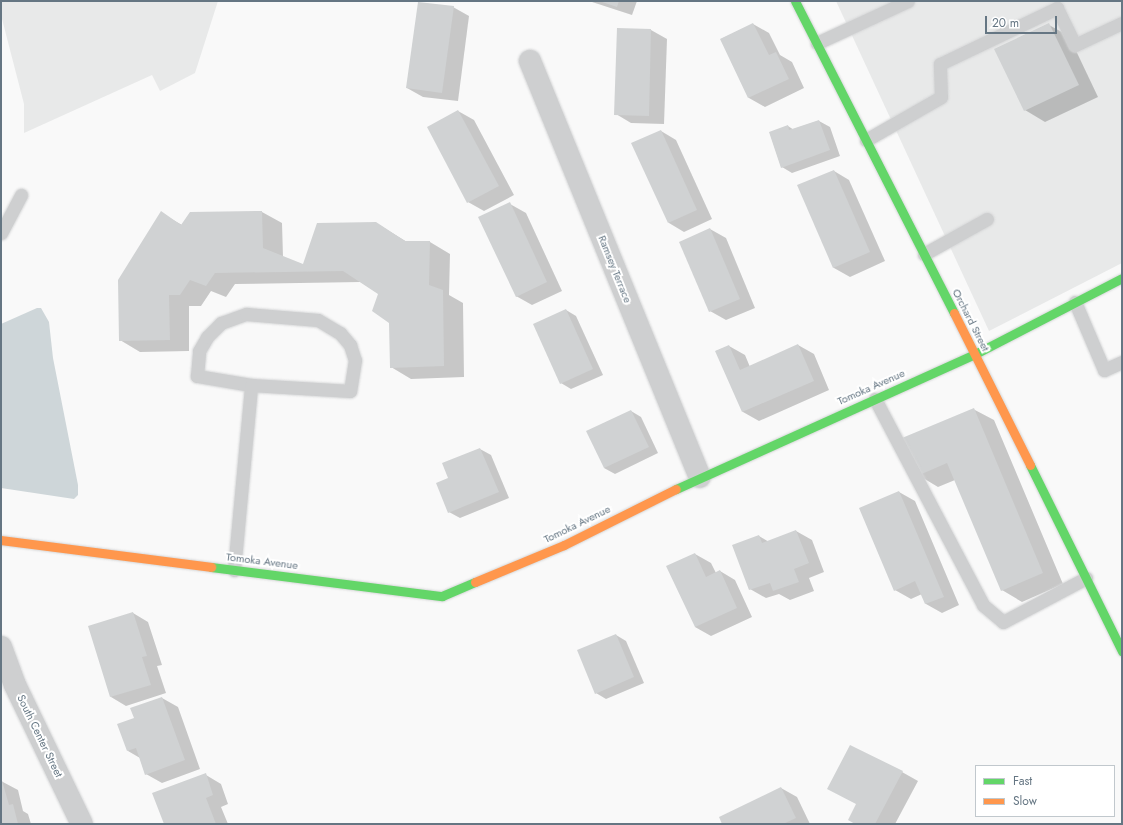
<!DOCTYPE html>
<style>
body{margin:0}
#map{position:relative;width:1123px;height:825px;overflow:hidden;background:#f9f9f9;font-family:Jost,sans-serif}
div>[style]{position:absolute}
.built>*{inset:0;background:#e8e9e9}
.water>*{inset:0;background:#ced6d9}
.shadow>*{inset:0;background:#0003}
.building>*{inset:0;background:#d0d2d3}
.roads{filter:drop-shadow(0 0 1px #d5d6d7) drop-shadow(0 0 1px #d5d6d7)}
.lane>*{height:13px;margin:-6.5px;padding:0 6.5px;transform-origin:6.5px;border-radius:6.5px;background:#cecfd0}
.street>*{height:22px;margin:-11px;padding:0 11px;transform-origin:11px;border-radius:11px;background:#cecfd0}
.fast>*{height:9px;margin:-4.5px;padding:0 4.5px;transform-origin:4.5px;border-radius:4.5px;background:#63d668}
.slow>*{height:9px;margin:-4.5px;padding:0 4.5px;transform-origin:4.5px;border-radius:4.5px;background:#ff974d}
span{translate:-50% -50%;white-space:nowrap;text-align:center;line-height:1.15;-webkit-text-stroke:4px #fff;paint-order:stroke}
.street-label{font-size:11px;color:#657683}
.frame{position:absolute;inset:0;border:2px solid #657683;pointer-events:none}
.legend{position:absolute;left:975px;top:765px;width:140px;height:52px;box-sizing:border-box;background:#fff;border:1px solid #c1c8cd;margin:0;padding:5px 7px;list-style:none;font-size:12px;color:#657683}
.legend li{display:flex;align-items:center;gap:8px;height:20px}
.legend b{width:20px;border:1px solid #c1c8cd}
.scale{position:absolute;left:985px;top:16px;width:72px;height:18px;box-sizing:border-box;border:2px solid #657683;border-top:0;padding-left:5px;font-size:12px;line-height:14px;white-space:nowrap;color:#657683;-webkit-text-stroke:3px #fff;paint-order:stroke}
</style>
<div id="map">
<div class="built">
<i style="clip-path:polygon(1px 1px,218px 1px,195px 73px,160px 91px,152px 75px,24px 133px,24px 104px,1px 15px)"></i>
<i style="clip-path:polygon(836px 1px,1122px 1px,1122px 263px,989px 331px)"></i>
</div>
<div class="water">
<i style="clip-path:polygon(37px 308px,41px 308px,49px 322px,53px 358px,78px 485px,78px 495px,74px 499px,1px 488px,1px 324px)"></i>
</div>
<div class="shadow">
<i style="clip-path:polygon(589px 1px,637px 1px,632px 15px)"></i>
<i style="clip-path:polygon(453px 7px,469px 16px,458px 101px,423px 97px,407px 88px)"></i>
<i style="clip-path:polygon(753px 24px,769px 33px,780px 55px,792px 62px,804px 88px,765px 107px,749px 98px,721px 39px)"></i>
<i style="clip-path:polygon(1049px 25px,1069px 36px,1098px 97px,1045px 122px,1025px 110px)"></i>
<i style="clip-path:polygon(618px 29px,651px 30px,667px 39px,664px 124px,631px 123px,616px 114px)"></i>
<i style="clip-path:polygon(458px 111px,474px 120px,514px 195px,484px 211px,468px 202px)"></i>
<i style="clip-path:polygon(819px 121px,830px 127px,840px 156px,792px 173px,782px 167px,788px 126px,794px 130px)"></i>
<i style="clip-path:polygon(661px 131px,676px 140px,712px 219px,684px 232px,669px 223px)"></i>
<i style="clip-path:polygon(834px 171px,849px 180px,885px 261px,850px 277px,834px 268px,799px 186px)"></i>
<i style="clip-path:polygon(510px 204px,526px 213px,562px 291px,532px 305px,516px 296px)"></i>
<i style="clip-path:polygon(262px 212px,282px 223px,283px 257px,304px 265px,376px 223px,407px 242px,430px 242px,450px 254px,449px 295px,463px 303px,464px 377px,411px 379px,391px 367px,390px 323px,379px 294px,361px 282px,235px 284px,226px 297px,211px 291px,201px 306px,189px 306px,189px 351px,140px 352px,120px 340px,161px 213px,182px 225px,190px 213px)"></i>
<i style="clip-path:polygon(710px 229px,726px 238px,755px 308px,726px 320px,710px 311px)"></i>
<i style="clip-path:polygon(566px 310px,576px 316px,603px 375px,571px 389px,561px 383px)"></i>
<i style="clip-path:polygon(798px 345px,814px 354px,829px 390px,759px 421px,743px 412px,716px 351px,729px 346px,745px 355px,750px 367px)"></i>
<i style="clip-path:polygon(973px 409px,994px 420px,1063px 584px,1022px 602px,1002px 590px,955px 480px,938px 487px,918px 475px)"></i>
<i style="clip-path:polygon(631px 411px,641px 417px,658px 453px,615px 474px,604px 468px)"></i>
<i style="clip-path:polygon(480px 449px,491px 455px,509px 498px,460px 518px,449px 512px,450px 479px)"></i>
<i style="clip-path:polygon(899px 492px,915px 501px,959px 605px,942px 613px,926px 604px,922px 594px,911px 599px,895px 590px)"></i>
<i style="clip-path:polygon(796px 531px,812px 540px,824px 572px,809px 578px,814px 591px,790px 600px,779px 594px,766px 598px,750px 589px,759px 536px,769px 542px)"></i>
<i style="clip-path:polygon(695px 554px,711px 563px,716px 573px,720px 571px,735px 580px,752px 617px,711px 636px,695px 627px)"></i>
<i style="clip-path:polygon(133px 613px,148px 622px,162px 665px,157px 666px,166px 693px,126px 706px,111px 697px)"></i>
<i style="clip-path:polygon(616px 635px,626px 641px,644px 683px,606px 699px,596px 693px)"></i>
<i style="clip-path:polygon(162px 698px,178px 707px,200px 769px,162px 783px,146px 774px,140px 758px,128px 751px,135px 719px)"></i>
<i style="clip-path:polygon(902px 772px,918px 781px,895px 824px,856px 824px)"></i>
<i style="clip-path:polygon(206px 775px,221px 784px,228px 804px,221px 807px,228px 824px,165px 824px)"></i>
<i style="clip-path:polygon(1px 781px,18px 790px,23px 811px,28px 814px,31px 824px,1px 824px)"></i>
<i style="clip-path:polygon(781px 788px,797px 797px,810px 824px,723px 824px)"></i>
</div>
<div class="building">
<i style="clip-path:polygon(599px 1px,619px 1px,617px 7px)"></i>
<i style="clip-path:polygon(418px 2px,454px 6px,442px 93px,406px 88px)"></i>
<i style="clip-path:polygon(753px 23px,769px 55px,776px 52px,789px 79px,748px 98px,720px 39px)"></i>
<i style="clip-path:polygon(1049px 23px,1079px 85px,1024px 111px,994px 49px)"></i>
<i style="clip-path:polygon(617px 28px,651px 29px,649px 116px,614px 115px)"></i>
<i style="clip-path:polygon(458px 110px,499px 186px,467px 203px,427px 127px)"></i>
<i style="clip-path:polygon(819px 120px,830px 150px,781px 168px,769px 132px,788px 125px,789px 130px)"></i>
<i style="clip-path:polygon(661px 130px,697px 210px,668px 223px,631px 143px)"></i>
<i style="clip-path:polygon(834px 170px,870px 252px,833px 268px,797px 185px)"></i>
<i style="clip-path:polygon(510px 202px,547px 282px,516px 297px,478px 217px)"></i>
<i style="clip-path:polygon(161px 211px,181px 225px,190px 212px,262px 211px,263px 248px,303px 264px,317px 223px,376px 222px,405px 241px,430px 241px,429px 285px,443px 290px,444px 366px,390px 368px,389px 323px,372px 311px,378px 294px,343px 271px,215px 273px,206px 286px,190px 280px,180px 295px,169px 295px,170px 340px,119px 341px,118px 280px)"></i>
<i style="clip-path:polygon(710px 228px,740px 299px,709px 312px,679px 242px)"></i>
<i style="clip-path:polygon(566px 309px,593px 369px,560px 384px,533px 324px)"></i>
<i style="clip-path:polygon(798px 344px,814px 381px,742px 412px,715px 351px,729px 345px,740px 370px)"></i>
<i style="clip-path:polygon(974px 408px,1043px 573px,1001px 591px,947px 463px,917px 476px,902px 438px)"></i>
<i style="clip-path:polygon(631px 410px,649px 447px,604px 468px,586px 431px)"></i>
<i style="clip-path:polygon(480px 448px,499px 492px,448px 513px,436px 483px,448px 478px,442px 463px)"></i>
<i style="clip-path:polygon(899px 491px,944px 597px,925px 604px,915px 581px,894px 591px,859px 508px)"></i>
<i style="clip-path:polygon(796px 530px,809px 563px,794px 569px,799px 582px,773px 591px,770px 583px,749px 590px,732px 545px,759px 535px,762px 543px)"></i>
<i style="clip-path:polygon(695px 553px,706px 577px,720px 570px,737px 608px,695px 627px,666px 566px)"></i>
<i style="clip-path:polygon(133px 612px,147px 656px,142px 657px,151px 685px,110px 697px,88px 626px)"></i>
<i style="clip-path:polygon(616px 634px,634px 677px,595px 694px,577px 650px)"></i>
<i style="clip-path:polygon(162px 697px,185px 760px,145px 775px,136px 748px,127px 751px,117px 724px,134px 718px,130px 708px)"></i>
<i style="clip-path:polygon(850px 745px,903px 771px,875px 824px,855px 824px,848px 820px,856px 804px,827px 789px)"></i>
<i style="clip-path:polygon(206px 773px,213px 795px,206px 798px,216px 824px,164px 824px,152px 793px)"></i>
<i style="clip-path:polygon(1px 777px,9px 805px,13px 804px,18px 824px,1px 824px)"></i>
<i style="clip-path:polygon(781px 787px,796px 818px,783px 824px,722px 824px,719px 817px)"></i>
</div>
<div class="roads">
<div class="lane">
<i style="left:817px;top:43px;width:100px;rotate:-24.8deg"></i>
<i style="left:866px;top:140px;width:86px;rotate:-29.8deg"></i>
<i style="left:941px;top:97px;width:33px;rotate:-92deg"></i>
<i style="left:940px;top:64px;width:130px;rotate:-25.6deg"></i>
<i style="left:1057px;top:8px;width:41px;rotate:64.1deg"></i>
<i style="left:1075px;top:45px;width:52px;rotate:-25.1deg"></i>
<i style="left:1px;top:233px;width:43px;rotate:-62.2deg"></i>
<i style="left:924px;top:254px;width:72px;rotate:-29.1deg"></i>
<i style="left:1075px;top:302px;width:74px;rotate:66.9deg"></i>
<i style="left:1104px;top:370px;width:20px;rotate:-24deg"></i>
<i style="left:875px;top:399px;width:233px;rotate:62.3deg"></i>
<i style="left:983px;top:605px;width:26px;rotate:40deg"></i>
<i style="left:1003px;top:622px;width:94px;rotate:-27.9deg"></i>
<i style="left:234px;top:570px;width:186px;rotate:-84.7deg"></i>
<i style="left:251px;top:385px;width:55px;rotate:-170.5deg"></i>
<i style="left:197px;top:376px;width:25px;rotate:-85deg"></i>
<i style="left:199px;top:351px;width:16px;rotate:-60deg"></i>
<i style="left:207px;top:337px;width:20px;rotate:-45deg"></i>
<i style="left:221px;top:323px;width:27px;rotate:-20deg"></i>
<i style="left:246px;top:314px;width:72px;rotate:4.8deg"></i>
<i style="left:318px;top:320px;width:26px;rotate:31deg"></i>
<i style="left:340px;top:333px;width:16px;rotate:50deg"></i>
<i style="left:350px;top:345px;width:16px;rotate:72deg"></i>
<i style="left:355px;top:360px;width:31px;rotate:99deg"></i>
<i style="left:350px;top:391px;width:99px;rotate:-176.5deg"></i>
</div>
<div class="street">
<i style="left:530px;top:61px;width:449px;rotate:67.8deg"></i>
<i style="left:1px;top:647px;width:40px;rotate:69.8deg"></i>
<i style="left:15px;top:685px;width:154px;rotate:64.3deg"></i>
</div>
<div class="fast">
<i style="left:795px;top:1px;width:350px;rotate:63deg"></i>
<i style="left:1030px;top:465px;width:208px;rotate:63.7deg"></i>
<i style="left:676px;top:489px;width:328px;rotate:-24.3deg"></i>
<i style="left:975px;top:354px;width:165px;rotate:-27.3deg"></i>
<i style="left:211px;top:567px;width:233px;rotate:7.2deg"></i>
<i style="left:442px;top:596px;width:36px;rotate:-23deg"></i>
</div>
<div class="slow">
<i style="left:954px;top:313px;width:170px;rotate:63.4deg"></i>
<i style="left:1px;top:540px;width:212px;rotate:7.3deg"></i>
<i style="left:475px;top:582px;width:96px;rotate:-22.6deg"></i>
<i style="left:564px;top:545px;width:125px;rotate:-26.6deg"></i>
</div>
</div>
<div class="street-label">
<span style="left:615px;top:269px;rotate:68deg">Ramsey Terrace</span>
<span style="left:971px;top:320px;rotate:63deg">Orchard Street</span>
<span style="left:871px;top:387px;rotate:-24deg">Tomoka Avenue</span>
<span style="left:577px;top:524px;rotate:-26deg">Tomoka Avenue</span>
<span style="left:262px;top:561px;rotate:7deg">Tomoka Avenue</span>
<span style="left:40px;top:736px;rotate:64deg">South Center Street</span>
</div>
<div class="frame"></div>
<ul class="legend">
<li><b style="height:5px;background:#63d668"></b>Fast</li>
<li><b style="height:5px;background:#ff974d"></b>Slow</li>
</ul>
<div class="scale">20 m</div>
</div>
